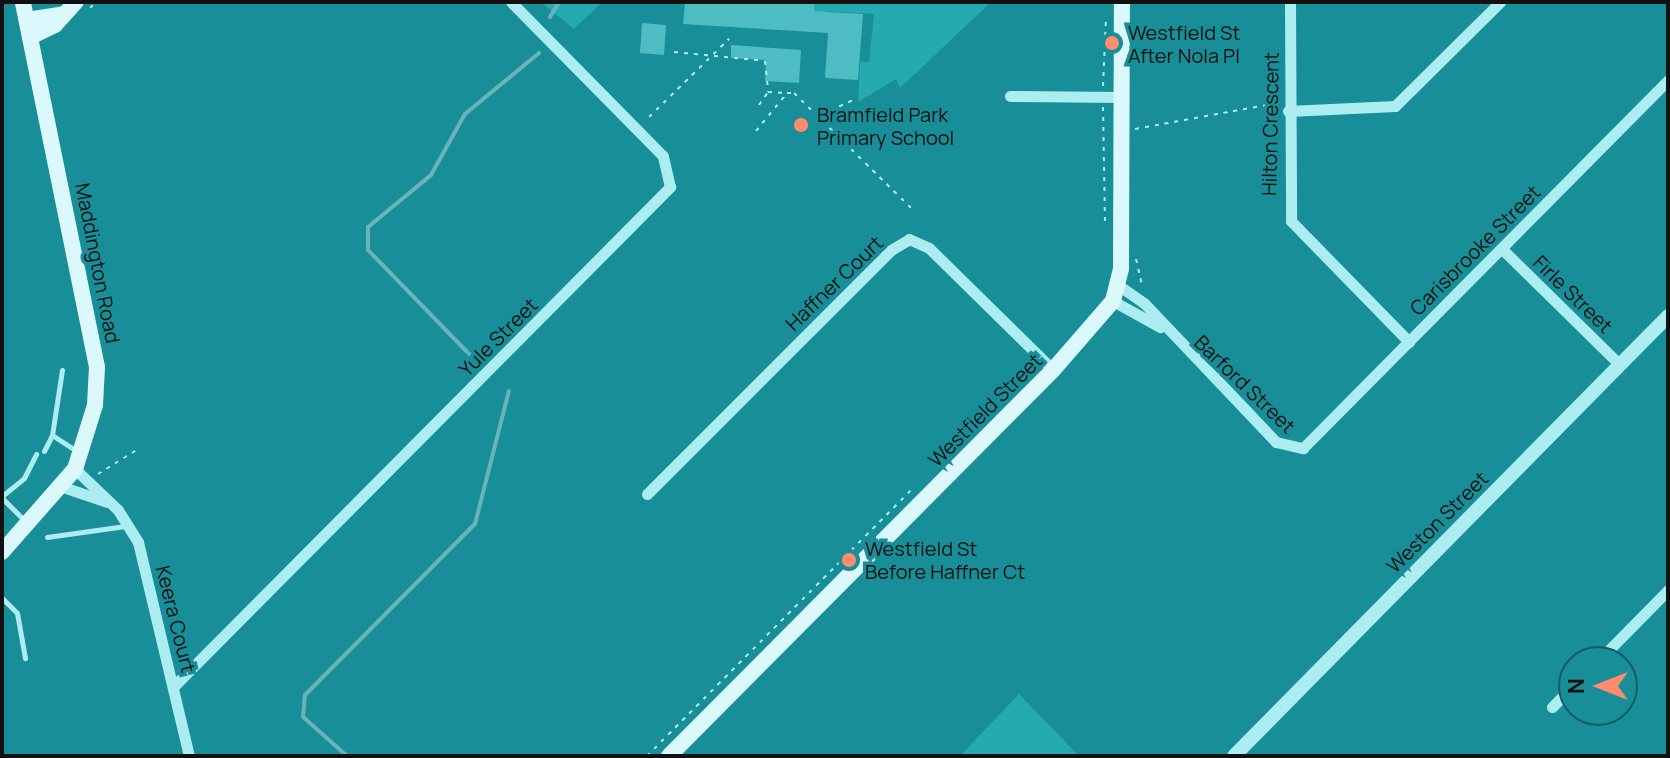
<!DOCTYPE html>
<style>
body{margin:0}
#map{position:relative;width:1670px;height:758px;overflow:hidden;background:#188e98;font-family:Manrope,sans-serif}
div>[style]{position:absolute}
.green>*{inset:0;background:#25aab2}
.stream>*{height:4px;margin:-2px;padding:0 2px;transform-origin:2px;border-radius:2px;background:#69b4ba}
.building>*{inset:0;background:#4ebcc3}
.path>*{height:2px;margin-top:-1px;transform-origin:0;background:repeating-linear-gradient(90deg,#acedf1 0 4px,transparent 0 10px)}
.service>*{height:5px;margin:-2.5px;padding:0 2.5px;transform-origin:2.5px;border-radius:2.5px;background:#acedf1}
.minor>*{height:11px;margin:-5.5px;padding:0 5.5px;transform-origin:5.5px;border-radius:5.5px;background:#acedf1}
.tertiary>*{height:14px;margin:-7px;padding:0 7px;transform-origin:7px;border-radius:7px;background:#acedf1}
.secondary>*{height:16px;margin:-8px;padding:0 8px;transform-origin:8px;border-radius:8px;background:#dbf9fc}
.dots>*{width:22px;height:22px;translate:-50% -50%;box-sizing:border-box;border:4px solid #188e98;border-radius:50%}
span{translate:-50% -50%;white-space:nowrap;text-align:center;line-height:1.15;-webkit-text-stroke:7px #188e98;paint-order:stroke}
.poi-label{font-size:20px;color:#111}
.left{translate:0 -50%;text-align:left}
.street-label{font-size:20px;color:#111}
.frame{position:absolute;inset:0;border:4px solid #111;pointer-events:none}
.north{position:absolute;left:1558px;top:646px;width:80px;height:80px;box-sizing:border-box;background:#188e98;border:2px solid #155c62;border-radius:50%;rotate:270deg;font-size:22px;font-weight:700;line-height:32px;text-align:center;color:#111}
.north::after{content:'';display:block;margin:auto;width:28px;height:36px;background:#ff8d6c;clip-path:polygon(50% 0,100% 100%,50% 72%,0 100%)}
</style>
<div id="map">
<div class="green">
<i style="clip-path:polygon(541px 2px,602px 2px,574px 29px)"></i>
<i style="clip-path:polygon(814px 2px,991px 2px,900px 88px,896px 79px,858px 102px,860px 62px,869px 62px,874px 14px,825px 11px,824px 23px,813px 22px)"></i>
<i style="clip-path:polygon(1019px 694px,1079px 756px,960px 756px)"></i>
</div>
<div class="stream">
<i style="left:550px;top:17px;width:17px;rotate:-59deg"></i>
<i style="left:474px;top:359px;width:152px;rotate:-134.2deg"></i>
<i style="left:368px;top:250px;width:23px;rotate:-90deg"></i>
<i style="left:368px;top:227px;width:82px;rotate:-39.5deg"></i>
<i style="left:431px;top:175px;width:70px;rotate:-60.9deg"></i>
<i style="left:465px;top:114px;width:96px;rotate:-39.5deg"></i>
<i style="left:347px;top:756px;width:59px;rotate:-138.4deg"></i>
<i style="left:303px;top:717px;width:22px;rotate:-85deg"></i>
<i style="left:305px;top:695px;width:241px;rotate:-45.2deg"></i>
<i style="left:475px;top:524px;width:137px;rotate:-75.7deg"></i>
</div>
<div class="building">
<i style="clip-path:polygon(685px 2px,814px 2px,814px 11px,863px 14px,858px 80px,825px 78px,828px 33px,683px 24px)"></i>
<i style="clip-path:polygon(642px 23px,666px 25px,664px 55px,640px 53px)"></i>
<i style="clip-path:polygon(731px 45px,801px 50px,799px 83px,765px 81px,766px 60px,731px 58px)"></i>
</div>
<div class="path">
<i style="left:90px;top:8px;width:8px;rotate:-45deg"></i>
<i style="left:674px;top:52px;width:91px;rotate:5.6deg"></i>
<i style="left:765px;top:61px;width:31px;rotate:84deg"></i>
<i style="left:1103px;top:86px;width:69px;rotate:-87.5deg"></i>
<i style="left:759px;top:105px;width:16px;rotate:-55deg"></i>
<i style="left:768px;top:92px;width:17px;rotate:3deg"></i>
<i style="left:1103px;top:107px;width:119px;rotate:89deg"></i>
<i style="left:821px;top:115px;width:38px;rotate:-25deg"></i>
<i style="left:649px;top:117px;width:112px;rotate:-44.3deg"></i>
<i style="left:1135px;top:129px;width:145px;rotate:-10.3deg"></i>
<i style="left:756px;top:131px;width:49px;rotate:-50.8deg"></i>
<i style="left:787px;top:93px;width:7px"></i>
<i style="left:794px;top:93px;width:168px;rotate:44.5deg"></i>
<i style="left:1136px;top:259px;width:28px;rotate:77deg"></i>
<i style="left:98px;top:474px;width:44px;rotate:-31.9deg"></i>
<i style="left:647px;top:756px;width:375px;rotate:-45.2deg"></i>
</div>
<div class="service">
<i style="left:62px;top:370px;width:66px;rotate:98.7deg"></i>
<i style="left:52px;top:435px;width:30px;rotate:33deg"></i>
<i style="left:44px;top:451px;width:18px;rotate:-63deg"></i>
<i style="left:2px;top:496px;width:28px;rotate:-39deg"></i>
<i style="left:24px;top:478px;width:27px;rotate:-63deg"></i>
<i style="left:2px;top:498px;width:33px;rotate:45deg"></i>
<i style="left:47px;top:537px;width:79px;rotate:-8deg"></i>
<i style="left:2px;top:598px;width:21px;rotate:45deg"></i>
<i style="left:17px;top:613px;width:46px;rotate:79.9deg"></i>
</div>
<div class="minor">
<i style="left:1290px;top:2px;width:219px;rotate:89.7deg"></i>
<i style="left:1291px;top:221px;width:169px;rotate:45.7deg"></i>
<i style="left:1010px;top:96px;width:112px;rotate:0.5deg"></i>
<i style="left:1288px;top:111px;width:107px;rotate:-2.7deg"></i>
<i style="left:1395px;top:106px;width:148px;rotate:-44.7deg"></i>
<i style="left:1502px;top:249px;width:165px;rotate:44.5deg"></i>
<i style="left:1118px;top:285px;width:32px;rotate:35deg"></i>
<i style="left:1144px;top:303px;width:192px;rotate:46.5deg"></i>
<i style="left:1276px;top:442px;width:28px;rotate:13deg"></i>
<i style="left:1303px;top:448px;width:518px;rotate:-45.23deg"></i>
<i style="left:1113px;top:301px;width:54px;rotate:29deg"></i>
<i style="left:75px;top:469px;width:59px;rotate:43.6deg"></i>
<i style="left:118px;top:510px;width:38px;rotate:58deg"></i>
<i style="left:138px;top:542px;width:220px;rotate:76.6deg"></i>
<i style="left:63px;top:487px;width:46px;rotate:18.8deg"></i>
<i style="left:647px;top:494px;width:345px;rotate:-45deg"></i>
<i style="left:891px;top:250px;width:21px;rotate:-31deg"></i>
<i style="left:909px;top:239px;width:22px;rotate:24deg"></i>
<i style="left:929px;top:248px;width:174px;rotate:44.5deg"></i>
<i style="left:1597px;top:662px;width:101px;rotate:-45.4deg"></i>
<i style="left:174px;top:686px;width:704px;rotate:-45.17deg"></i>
<i style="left:670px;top:187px;width:32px;rotate:-103deg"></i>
<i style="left:663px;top:156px;width:216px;rotate:-134.6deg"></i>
<i style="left:1552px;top:707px;width:31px;rotate:-45deg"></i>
</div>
<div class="tertiary">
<i style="left:1234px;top:756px;width:618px;rotate:-45.39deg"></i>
</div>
<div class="secondary">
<i style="left:27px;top:20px;width:36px;rotate:-9deg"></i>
<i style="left:30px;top:37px;width:28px;rotate:-26deg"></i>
<i style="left:55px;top:25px;width:31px;rotate:-48deg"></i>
<i style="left:2px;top:552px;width:111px;rotate:-48.7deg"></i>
<i style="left:75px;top:469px;width:67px;rotate:-72.6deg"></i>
<i style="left:95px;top:405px;width:38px;rotate:-87deg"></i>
<i style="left:97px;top:367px;width:372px;rotate:-101.5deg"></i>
<i style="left:669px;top:756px;width:544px;rotate:-45.15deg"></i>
<i style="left:1053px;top:370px;width:91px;rotate:-49deg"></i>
<i style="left:1113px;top:301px;width:34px;rotate:-76deg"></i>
<i style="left:1121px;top:268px;width:266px;rotate:-89.8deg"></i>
</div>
<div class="dots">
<i style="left:1112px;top:43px;background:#ff8d6c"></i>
<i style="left:801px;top:125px;background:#ff8d6c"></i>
<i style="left:849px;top:560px;background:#ff8d6c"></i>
</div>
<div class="poi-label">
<span class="left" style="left:1128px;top:44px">Westfield St<br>After Nola Pl</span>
<span class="left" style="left:817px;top:126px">Bramfield Park<br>Primary School</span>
<span class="left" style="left:865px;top:560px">Westfield St<br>Before Haffner Ct</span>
</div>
<div class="street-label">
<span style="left:1270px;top:124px;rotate:-89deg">Hilton Crescent</span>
<span style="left:1475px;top:250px;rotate:-45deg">Carisbrooke Street</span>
<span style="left:98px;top:263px;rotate:79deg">Maddington Road</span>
<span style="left:834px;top:283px;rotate:-44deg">Haffner Court</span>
<span style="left:1573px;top:294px;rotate:44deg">Firle Street</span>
<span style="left:498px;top:337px;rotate:-45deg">Yule Street</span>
<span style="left:1245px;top:384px;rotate:44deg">Barford Street</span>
<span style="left:985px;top:410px;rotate:-45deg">Westfield Street</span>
<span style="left:1437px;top:522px;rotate:-45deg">Weston Street</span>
<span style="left:176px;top:619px;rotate:76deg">Keera Court</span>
</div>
<div class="frame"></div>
<div class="north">N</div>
</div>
